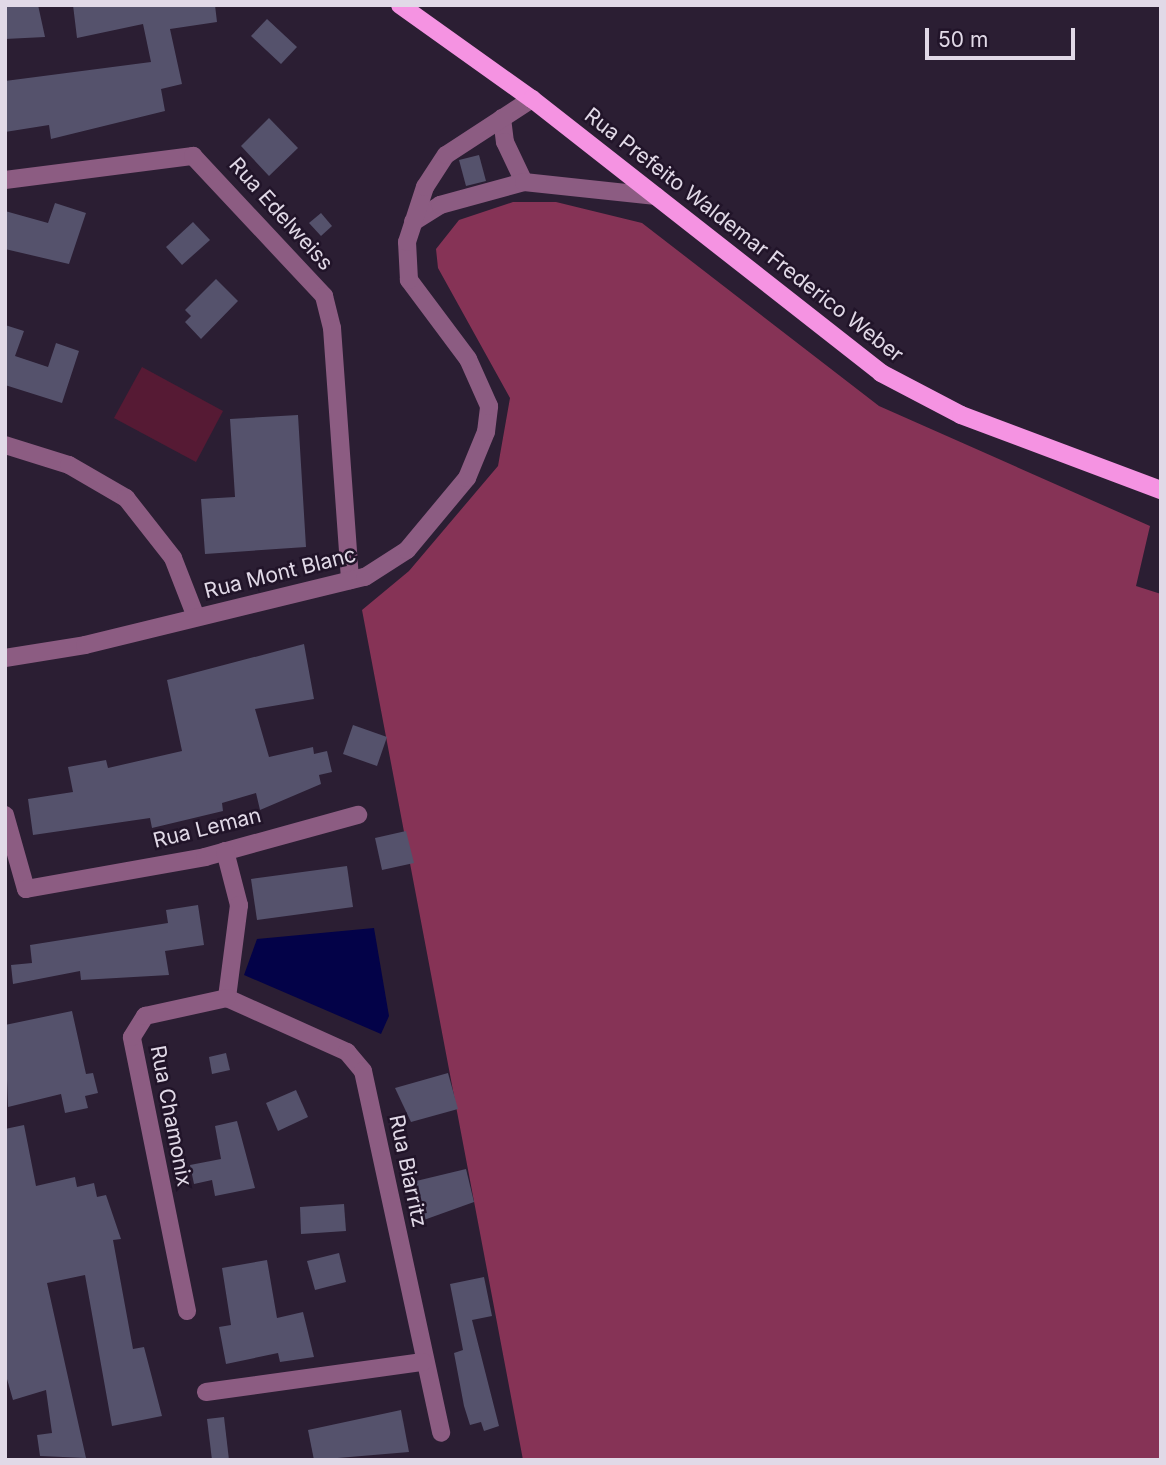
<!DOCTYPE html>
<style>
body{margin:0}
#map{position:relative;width:1166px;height:1465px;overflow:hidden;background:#2b1e33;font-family:Inter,sans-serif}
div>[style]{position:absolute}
.green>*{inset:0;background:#561a34}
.forest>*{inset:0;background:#863356}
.water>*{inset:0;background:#030248}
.building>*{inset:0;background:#55526c}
.minor>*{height:18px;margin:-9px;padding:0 9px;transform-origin:9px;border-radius:9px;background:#8c5c82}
.major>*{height:18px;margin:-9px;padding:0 9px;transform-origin:9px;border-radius:9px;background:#f593e2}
span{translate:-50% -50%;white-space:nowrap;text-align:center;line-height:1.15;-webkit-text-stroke:5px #211429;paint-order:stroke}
.street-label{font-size:21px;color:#e1d9e7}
.frame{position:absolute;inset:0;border:7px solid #e1d9e7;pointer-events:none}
.scale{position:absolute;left:925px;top:28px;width:150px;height:32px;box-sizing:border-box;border:4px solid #e1d9e7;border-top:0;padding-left:9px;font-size:21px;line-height:24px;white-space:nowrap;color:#e1d9e7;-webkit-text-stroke:5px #211429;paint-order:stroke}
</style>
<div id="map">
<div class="green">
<i style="clip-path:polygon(142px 367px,223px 411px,196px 462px,114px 418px)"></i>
</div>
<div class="forest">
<i style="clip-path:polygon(513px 202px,556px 202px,642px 223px,879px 406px,1150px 526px,1136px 586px,1161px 594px,1161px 1460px,523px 1460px,362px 610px,409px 571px,498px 466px,510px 398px,438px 268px,436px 249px,459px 220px)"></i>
</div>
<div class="water">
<i style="clip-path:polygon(374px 928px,389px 1016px,381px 1034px,244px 975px,257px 939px)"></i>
</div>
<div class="building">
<i style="clip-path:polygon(5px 5px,38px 5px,45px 37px,5px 39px)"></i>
<i style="clip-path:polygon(73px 5px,215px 5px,217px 22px,170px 29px,182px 84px,161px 89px,165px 111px,51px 139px,49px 125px,5px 132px,5px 81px,151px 62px,143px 24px,77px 38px)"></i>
<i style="clip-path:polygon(267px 19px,297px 47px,281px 64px,251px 36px)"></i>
<i style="clip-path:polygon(269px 118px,298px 148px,269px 176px,241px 146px)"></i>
<i style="clip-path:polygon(479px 155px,486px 181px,466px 186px,459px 160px)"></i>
<i style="clip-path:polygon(55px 203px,86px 213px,69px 264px,5px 249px,5px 211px,48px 223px)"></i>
<i style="clip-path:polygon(321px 213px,332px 226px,321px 236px,309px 223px)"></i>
<i style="clip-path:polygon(193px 222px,210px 240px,182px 265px,166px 247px)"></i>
<i style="clip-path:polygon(216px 279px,238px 301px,201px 339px,185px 322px,191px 316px,185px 310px)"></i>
<i style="clip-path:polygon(5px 325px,24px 331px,15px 356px,48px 367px,56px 343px,79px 351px,62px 403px,5px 385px)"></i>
<i style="clip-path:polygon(298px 415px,306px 547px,205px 554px,201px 499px,235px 497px,230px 419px)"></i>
<i style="clip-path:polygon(304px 644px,314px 699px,255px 709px,269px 757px,313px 747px,314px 754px,327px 751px,332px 772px,319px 775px,321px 784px,260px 810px,256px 793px,222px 803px,223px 811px,152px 828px,150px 818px,33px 835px,28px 799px,73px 792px,68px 767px,106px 760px,108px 768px,182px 751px,167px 680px)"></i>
<i style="clip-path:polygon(353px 725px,387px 737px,377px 766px,343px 754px)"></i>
<i style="clip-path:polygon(406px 831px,414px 863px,382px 870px,375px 838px)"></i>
<i style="clip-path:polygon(347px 866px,353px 907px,257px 920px,251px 879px)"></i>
<i style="clip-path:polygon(198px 905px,204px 945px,165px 951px,169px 975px,81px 980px,80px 971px,13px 984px,11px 965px,32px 963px,30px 945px,168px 923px,166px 910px)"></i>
<i style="clip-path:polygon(72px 1011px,86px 1074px,93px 1073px,98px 1093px,85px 1096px,88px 1108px,65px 1113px,61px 1094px,8px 1107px,5px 1025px)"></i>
<i style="clip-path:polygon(226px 1053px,230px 1070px,212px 1074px,209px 1057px)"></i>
<i style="clip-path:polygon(448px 1073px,458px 1109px,411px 1122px,395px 1088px)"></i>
<i style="clip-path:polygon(296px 1090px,308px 1117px,278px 1131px,266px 1103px)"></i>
<i style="clip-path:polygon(237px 1121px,255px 1188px,215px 1196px,212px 1180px,194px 1184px,190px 1165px,221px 1159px,215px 1126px)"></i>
<i style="clip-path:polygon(24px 1125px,36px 1186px,75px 1177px,77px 1187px,94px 1183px,97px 1197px,106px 1195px,121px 1239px,113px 1240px,133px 1349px,144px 1347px,162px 1416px,112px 1426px,85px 1275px,47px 1283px,86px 1458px,40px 1456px,37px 1435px,52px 1433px,46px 1390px,13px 1400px,5px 1372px,5px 1129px)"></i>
<i style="clip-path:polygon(466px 1169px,474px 1202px,421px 1221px,412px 1182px)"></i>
<i style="clip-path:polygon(344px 1204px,346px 1231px,301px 1234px,300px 1207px)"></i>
<i style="clip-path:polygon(339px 1253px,346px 1282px,315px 1290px,307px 1261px)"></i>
<i style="clip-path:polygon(267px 1260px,277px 1318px,303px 1312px,314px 1357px,280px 1362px,278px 1353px,226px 1364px,219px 1327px,231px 1325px,222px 1268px)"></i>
<i style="clip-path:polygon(484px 1277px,492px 1316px,472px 1320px,499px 1426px,484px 1431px,481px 1422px,470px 1425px,464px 1406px,454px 1353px,463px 1350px,450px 1284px)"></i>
<i style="clip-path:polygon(401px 1410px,409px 1452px,314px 1460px,308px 1430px)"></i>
<i style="clip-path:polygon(224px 1417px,229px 1460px,212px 1460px,207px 1419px)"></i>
</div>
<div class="minor">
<i style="left:502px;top:118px;width:24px;rotate:83deg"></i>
<i style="left:505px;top:142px;width:44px;rotate:64.6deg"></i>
<i style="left:5px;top:180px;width:190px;rotate:-7.3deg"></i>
<i style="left:193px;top:156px;width:192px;rotate:46.9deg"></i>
<i style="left:324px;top:296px;width:33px;rotate:76deg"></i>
<i style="left:332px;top:328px;width:253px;rotate:85.9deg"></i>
<i style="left:413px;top:222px;width:32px;rotate:-32deg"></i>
<i style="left:440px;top:205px;width:87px;rotate:-15.3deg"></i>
<i style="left:524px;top:182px;width:133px;rotate:6.1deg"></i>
<i style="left:5px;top:445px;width:67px;rotate:17.4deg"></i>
<i style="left:69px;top:465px;width:66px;rotate:30.1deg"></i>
<i style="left:126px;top:498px;width:76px;rotate:51.9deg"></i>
<i style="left:173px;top:558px;width:63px;rotate:68.7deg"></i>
<i style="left:5px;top:658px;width:81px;rotate:-9.2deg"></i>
<i style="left:85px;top:645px;width:288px;rotate:-13.7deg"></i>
<i style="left:365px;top:577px;width:50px;rotate:-32.7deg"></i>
<i style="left:407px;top:550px;width:94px;rotate:-50.2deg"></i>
<i style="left:467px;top:478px;width:50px;rotate:-67.6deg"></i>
<i style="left:486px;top:432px;width:26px;rotate:-83deg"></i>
<i style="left:489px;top:406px;width:51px;rotate:-114.1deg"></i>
<i style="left:468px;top:359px;width:99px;rotate:-126.8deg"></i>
<i style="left:409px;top:280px;width:38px;rotate:-93deg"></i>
<i style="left:407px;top:242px;width:58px;rotate:-71.9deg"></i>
<i style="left:425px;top:187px;width:38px;rotate:-57deg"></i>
<i style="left:446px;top:155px;width:103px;rotate:-33.1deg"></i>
<i style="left:5px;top:815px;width:77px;rotate:74.2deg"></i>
<i style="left:26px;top:889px;width:182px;rotate:-10.1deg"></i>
<i style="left:205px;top:857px;width:159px;rotate:-15.4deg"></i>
<i style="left:225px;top:851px;width:56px;rotate:75.5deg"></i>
<i style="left:239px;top:905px;width:94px;rotate:97.4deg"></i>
<i style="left:227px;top:998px;width:132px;rotate:24.2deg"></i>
<i style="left:347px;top:1052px;width:25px;rotate:50deg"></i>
<i style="left:363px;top:1071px;width:370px;rotate:77.8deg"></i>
<i style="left:187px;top:1311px;width:279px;rotate:-101.4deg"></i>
<i style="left:132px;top:1037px;width:25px;rotate:-58deg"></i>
<i style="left:145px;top:1016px;width:84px;rotate:-12.4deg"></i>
<i style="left:206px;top:1392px;width:219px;rotate:-7.9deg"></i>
</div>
<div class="major">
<i style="left:400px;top:5px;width:162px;rotate:35.5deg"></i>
<i style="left:532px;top:99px;width:444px;rotate:38.1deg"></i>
<i style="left:881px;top:373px;width:90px;rotate:27.7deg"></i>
<i style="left:961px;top:415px;width:214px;rotate:20.6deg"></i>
</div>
<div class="street-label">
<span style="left:281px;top:214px;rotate:48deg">Rua Edelweiss</span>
<span style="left:744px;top:235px;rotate:38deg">Rua Prefeito Waldemar Frederico Weber</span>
<span style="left:280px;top:573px;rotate:-14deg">Rua Mont Blanc</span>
<span style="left:207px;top:828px;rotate:-14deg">Rua Leman</span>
<span style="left:171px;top:1116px;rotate:79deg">Rua Chamonix</span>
<span style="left:408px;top:1171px;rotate:78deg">Rua Biarritz</span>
</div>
<div class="frame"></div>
<div class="scale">50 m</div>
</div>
